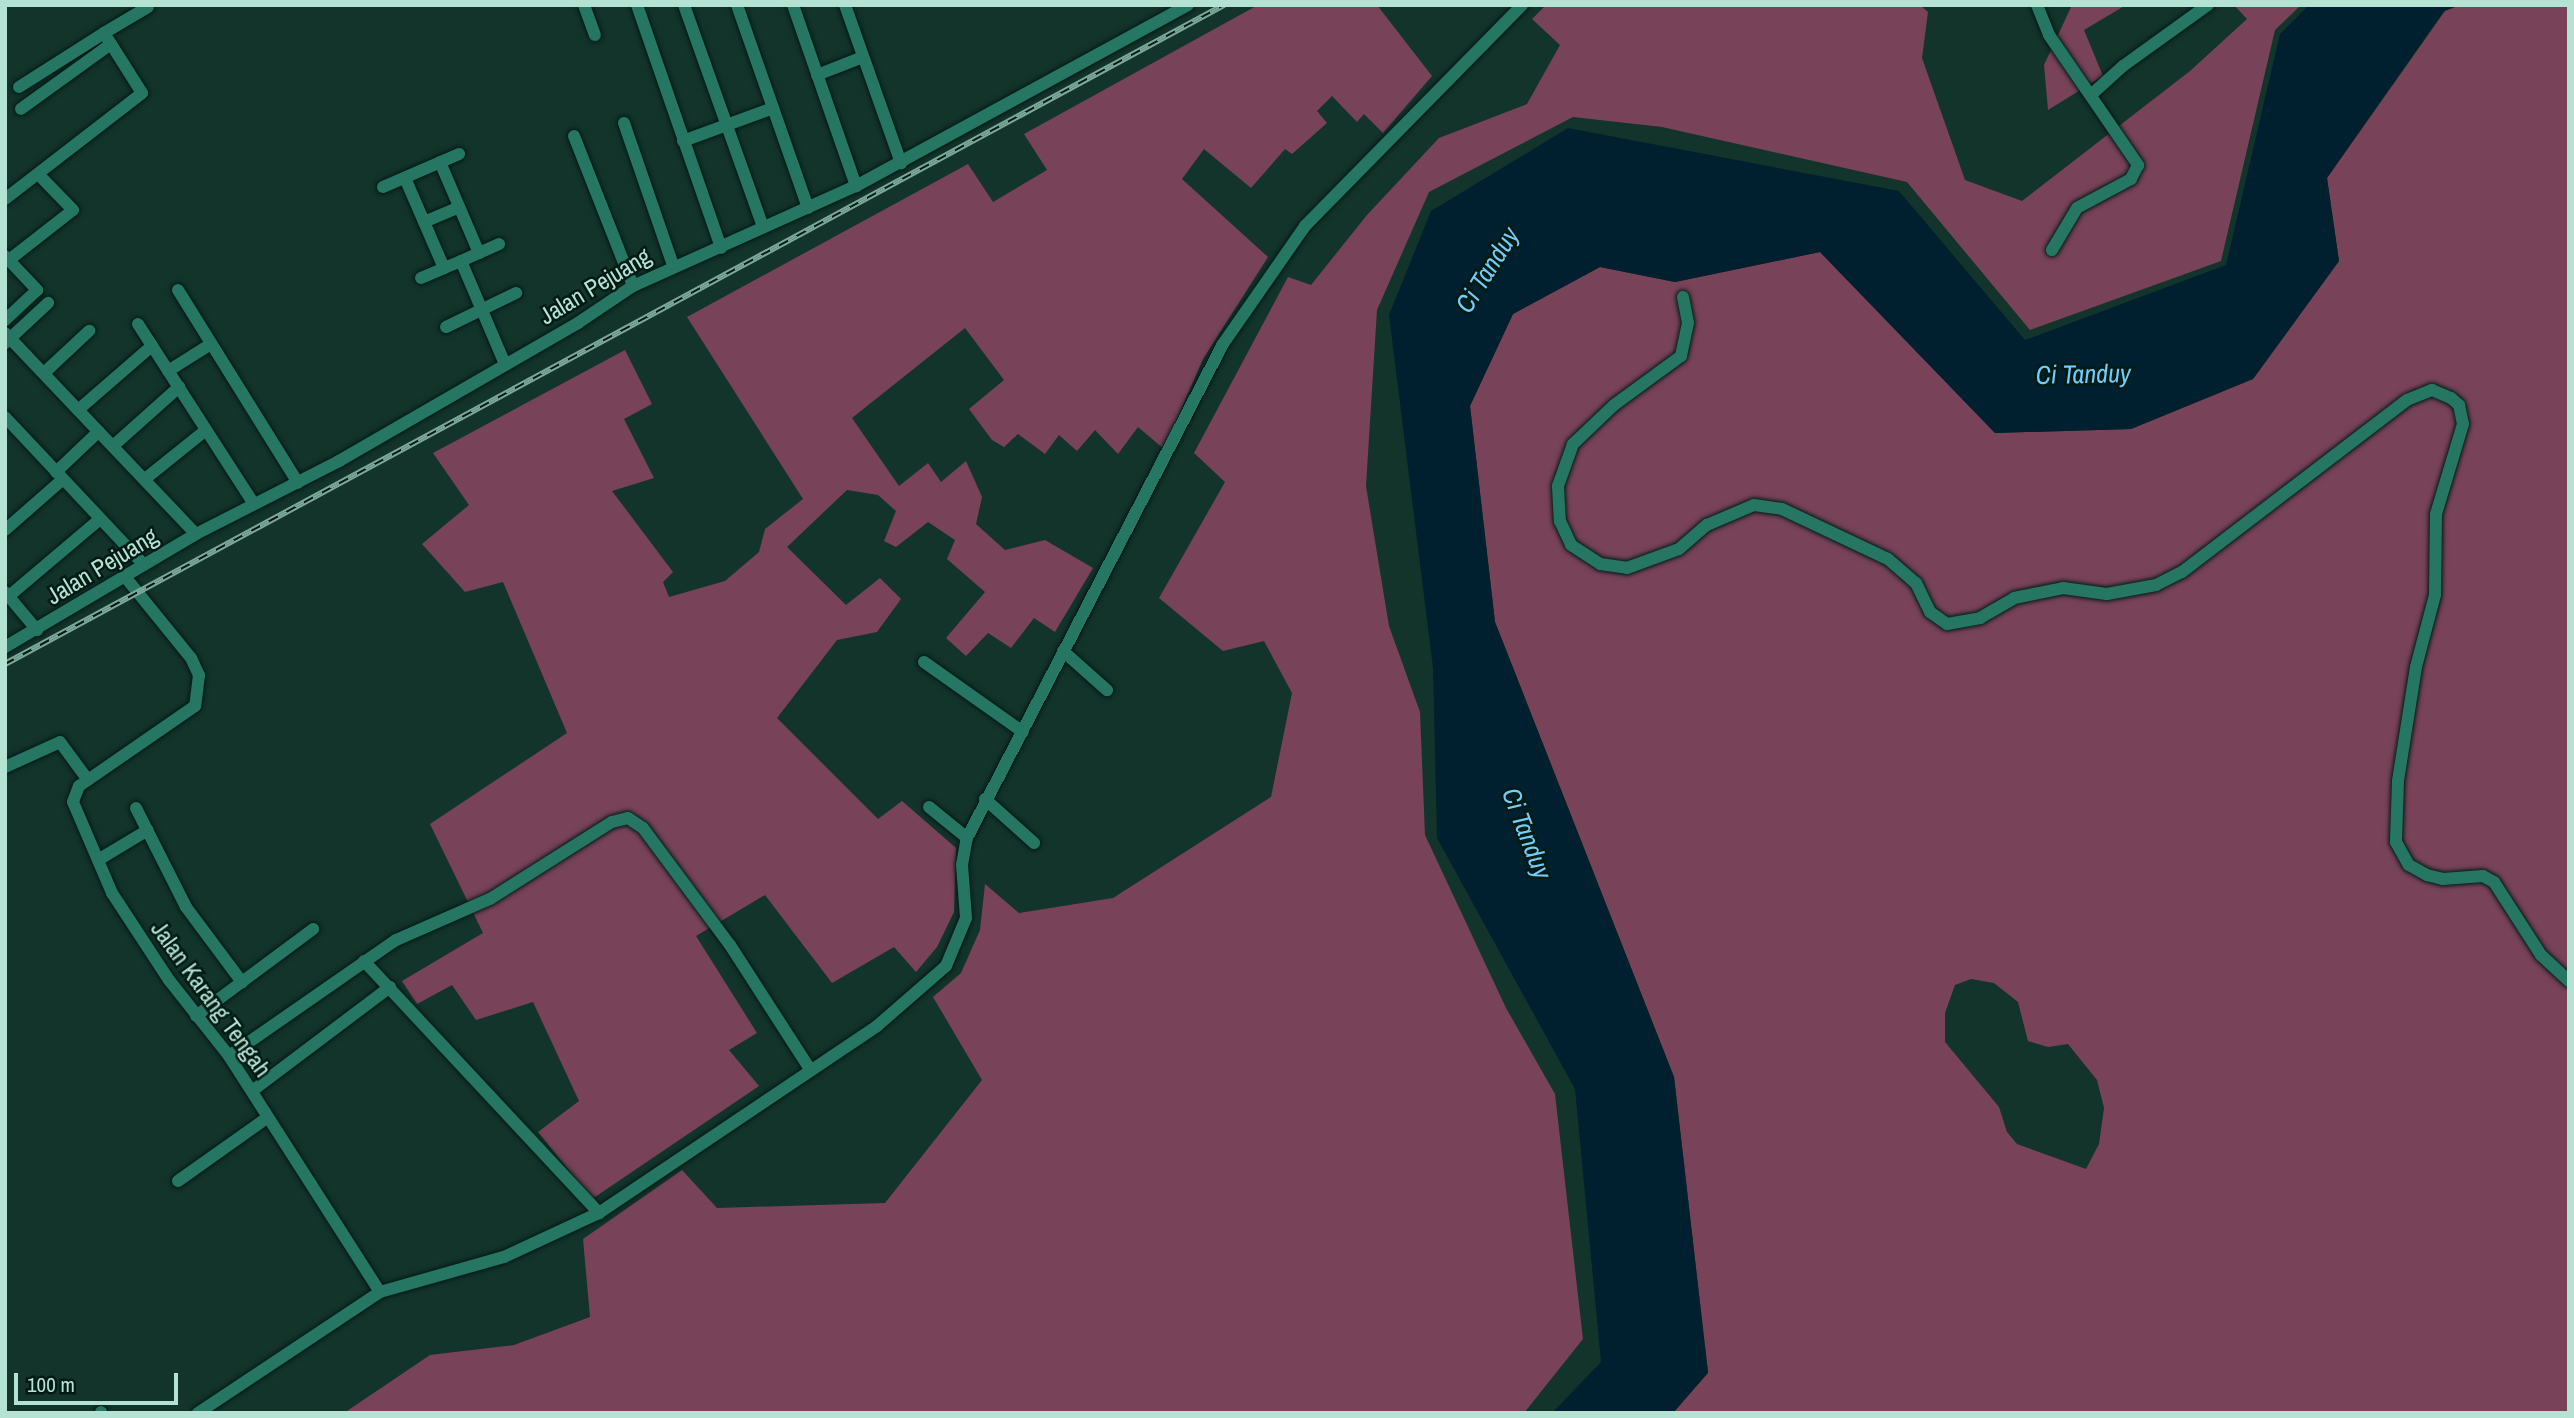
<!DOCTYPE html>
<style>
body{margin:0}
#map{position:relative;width:2574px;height:1418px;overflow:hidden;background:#13342b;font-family:"Archivo Narrow",sans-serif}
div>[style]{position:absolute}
.forest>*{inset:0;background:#784259}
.water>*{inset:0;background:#00202f}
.roads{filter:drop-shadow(0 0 2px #001b14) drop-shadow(0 0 2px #001b14)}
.street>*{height:12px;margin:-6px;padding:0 6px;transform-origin:6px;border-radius:6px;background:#257763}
.rail>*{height:6px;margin-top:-3px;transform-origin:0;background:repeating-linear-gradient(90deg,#001b14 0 10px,#7da89b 0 20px);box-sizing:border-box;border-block:2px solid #7da89b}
span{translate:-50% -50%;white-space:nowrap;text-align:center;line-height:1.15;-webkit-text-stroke:5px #001b14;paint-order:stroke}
.street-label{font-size:24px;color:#b4e3d4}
.water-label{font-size:26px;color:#72ccfc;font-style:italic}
.frame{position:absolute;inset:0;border:7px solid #b4e3d4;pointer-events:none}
.scale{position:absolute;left:14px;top:1373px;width:164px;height:32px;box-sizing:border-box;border:4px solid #b4e3d4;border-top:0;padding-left:9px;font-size:21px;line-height:24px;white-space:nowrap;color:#b4e3d4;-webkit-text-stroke:5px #001b14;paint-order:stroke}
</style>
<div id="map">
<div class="forest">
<i style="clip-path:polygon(1258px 5px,1377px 5px,1432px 76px,1383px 133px,1364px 114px,1357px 122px,1332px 96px,1317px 111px,1327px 123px,1292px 154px,1285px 149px,1251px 188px,1204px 149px,1182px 179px,1268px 257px,1203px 359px,1164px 449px,1138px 427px,1118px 454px,1095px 430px,1077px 451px,1059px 435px,1045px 454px,1018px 434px,1004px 447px,992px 440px,969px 409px,1004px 380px,965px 328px,852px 418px,899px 486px,928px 463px,941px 482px,966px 461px,982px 497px,976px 524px,1005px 550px,1045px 540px,1093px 568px,1055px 632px,1034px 618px,1011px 648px,988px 633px,966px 656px,946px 638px,985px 592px,947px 559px,955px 540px,928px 522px,896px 547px,884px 541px,896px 511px,878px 495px,847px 490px,787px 547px,846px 605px,880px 578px,901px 599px,877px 632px,837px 640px,777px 718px,878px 819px,902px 801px,956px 848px,954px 912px,937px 947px,916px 972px,894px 947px,832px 983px,765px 895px,696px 936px,757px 1033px,729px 1050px,759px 1086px,592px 1199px,538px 1132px,579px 1101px,533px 1002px,476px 1020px,452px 985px,417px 1004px,402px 981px,483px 933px,430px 824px,567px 733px,503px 582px,465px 592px,422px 544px,469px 505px,433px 453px,625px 350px,652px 404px,624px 419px,654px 478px,612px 491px,673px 572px,663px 582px,669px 597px,725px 581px,759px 552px,765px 529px,803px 499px,687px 317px,968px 164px,993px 202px,1047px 170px,1024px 134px)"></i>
<i style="clip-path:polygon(1546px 5px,1920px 5px,1928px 12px,1922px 58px,1965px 180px,2022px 201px,2190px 71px,2247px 19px,2234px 5px,2301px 5px,2275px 30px,2221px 261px,2030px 330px,1907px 182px,1662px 127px,1573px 117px,1429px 192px,1377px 310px,1366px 486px,1389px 626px,1420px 712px,1425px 835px,1506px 1008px,1555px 1094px,1583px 1339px,1524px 1413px,344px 1413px,430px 1355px,514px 1345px,590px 1317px,583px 1239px,682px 1170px,717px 1208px,885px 1203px,982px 1080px,933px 997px,961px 973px,980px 930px,985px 884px,1019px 913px,1113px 898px,1271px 797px,1292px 693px,1264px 641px,1223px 651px,1159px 598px,1225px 482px,1194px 453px,1288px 277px,1311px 285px,1367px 215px,1439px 138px,1527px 104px,1560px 45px,1532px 19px)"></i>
<i style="clip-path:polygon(2072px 5px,2126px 5px,2084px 30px,2103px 76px,2048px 110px,2044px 65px)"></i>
<i style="clip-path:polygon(evenodd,2460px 5px,2569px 5px,2569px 1413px,1673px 1413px,1708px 1372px,1674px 1077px,1495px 622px,1470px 406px,1513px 314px,1600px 267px,1675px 282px,1820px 252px,1995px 433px,2131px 429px,2253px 379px,2339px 261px,2327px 178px,2445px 11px,2460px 5px,1971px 979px,1994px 983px,2018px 1002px,2028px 1041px,2048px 1047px,2068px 1044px,2097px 1080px,2104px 1108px,2099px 1144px,2086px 1169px,2017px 1144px,2007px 1132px,1999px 1107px,1945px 1042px,1945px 1013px,1955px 985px,1971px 979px)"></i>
</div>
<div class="water">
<i style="clip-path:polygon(2309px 5px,2460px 5px,2444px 11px,2327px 178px,2339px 261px,2253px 379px,2131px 429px,1995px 433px,1820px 252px,1675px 282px,1600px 267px,1513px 314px,1470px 406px,1495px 622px,1674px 1077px,1708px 1373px,1673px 1413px,1552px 1413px,1601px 1362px,1575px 1089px,1437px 838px,1433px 668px,1389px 315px,1431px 211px,1568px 128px,1899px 191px,2025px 340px,2226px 265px,2280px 34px)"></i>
</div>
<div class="roads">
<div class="street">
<i style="left:584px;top:5px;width:32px;rotate:70deg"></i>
<i style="left:637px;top:5px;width:257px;rotate:70.9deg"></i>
<i style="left:684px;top:5px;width:236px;rotate:70.4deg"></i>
<i style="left:737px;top:5px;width:215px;rotate:70.7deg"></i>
<i style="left:793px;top:5px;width:192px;rotate:70.8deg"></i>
<i style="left:845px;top:5px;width:168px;rotate:70.5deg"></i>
<i style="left:2037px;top:5px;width:32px;rotate:68deg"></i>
<i style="left:2049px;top:35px;width:158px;rotate:55.6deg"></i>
<i style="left:2138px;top:165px;width:16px;rotate:117deg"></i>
<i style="left:2131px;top:179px;width:61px;rotate:151.8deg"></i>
<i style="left:2077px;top:208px;width:49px;rotate:120.8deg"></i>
<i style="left:104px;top:33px;width:51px;rotate:-30.6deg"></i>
<i style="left:817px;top:75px;width:49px;rotate:-21.4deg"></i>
<i style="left:19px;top:87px;width:101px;rotate:-32.4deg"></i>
<i style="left:104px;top:33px;width:13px;rotate:58deg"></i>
<i style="left:2092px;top:94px;width:42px;rotate:-42.1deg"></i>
<i style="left:2123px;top:66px;width:105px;rotate:-35.7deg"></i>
<i style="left:624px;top:123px;width:150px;rotate:71deg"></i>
<i style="left:574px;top:136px;width:161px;rotate:68.5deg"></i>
<i style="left:683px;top:141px;width:96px;rotate:-20.1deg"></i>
<i style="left:440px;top:162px;width:99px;rotate:66.8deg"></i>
<i style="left:479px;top:253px;width:20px;rotate:156deg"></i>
<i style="left:405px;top:178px;width:98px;rotate:66.6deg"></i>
<i style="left:444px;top:268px;width:18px;rotate:-22deg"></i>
<i style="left:461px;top:261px;width:110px;rotate:66.9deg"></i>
<i style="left:383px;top:187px;width:83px;rotate:-23.5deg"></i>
<i style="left:5px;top:199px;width:173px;rotate:-37.7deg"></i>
<i style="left:142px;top:93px;width:58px;rotate:-122.3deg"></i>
<i style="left:111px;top:44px;width:111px;rotate:144.2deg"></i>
<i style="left:424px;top:222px;width:38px;rotate:-23deg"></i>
<i style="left:479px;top:253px;width:22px;rotate:-24deg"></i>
<i style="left:5px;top:256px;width:47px;rotate:46.7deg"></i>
<i style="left:37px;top:290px;width:44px;rotate:136.8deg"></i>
<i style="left:9px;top:260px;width:81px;rotate:-38deg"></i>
<i style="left:73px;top:210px;width:50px;rotate:-134.2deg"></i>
<i style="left:421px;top:278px;width:25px;rotate:-23deg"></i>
<i style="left:178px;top:290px;width:227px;rotate:58.1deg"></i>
<i style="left:1683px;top:297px;width:26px;rotate:79deg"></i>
<i style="left:1688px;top:323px;width:34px;rotate:102deg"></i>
<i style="left:1681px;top:356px;width:83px;rotate:143.8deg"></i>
<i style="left:1614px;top:405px;width:57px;rotate:136.4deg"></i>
<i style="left:1573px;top:444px;width:45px;rotate:109.7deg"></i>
<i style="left:1558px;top:486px;width:35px;rotate:87deg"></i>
<i style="left:1560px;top:521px;width:26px;rotate:65deg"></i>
<i style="left:1571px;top:545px;width:35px;rotate:33deg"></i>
<i style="left:1600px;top:564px;width:27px;rotate:8deg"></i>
<i style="left:1627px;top:568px;width:55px;rotate:-20.1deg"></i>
<i style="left:1679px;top:549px;width:37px;rotate:-41deg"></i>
<i style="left:1707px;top:525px;width:51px;rotate:-23.1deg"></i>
<i style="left:1754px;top:505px;width:28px;rotate:8deg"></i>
<i style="left:1782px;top:509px;width:117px;rotate:25.3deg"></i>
<i style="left:1888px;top:559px;width:37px;rotate:41deg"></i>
<i style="left:1916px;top:583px;width:32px;rotate:64deg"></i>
<i style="left:1930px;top:612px;width:21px;rotate:35deg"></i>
<i style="left:1947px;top:624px;width:34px;rotate:-10deg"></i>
<i style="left:1980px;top:618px;width:39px;rotate:-30deg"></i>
<i style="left:2014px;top:598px;width:50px;rotate:-11.5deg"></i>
<i style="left:2063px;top:588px;width:44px;rotate:7.8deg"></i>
<i style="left:2107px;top:594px;width:50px;rotate:-10.4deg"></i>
<i style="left:2156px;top:585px;width:29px;rotate:-27deg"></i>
<i style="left:2182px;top:572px;width:283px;rotate:-37.4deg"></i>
<i style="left:2407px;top:400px;width:27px;rotate:-22deg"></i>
<i style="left:2432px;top:390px;width:21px;rotate:23deg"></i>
<i style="left:2451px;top:398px;width:11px;rotate:41deg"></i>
<i style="left:2459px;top:405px;width:19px;rotate:78deg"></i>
<i style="left:2463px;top:424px;width:94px;rotate:106.7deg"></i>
<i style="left:2436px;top:514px;width:81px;rotate:90.7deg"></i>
<i style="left:2435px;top:595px;width:74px;rotate:104.8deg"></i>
<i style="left:2416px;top:667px;width:115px;rotate:99deg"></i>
<i style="left:2398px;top:781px;width:61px;rotate:91.9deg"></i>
<i style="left:2396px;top:842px;width:26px;rotate:61deg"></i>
<i style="left:2409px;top:865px;width:21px;rotate:29deg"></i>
<i style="left:2427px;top:875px;width:16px;rotate:14deg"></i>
<i style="left:2443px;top:879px;width:40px;rotate:-4.3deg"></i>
<i style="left:2483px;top:876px;width:13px;rotate:29deg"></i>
<i style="left:2494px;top:882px;width:87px;rotate:57.2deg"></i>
<i style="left:2541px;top:955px;width:38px;rotate:43deg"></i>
<i style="left:138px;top:324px;width:214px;rotate:57.2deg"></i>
<i style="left:446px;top:327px;width:78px;rotate:-25.9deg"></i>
<i style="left:5px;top:333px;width:277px;rotate:46.5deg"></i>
<i style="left:5px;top:343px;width:59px;rotate:-42.9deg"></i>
<i style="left:168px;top:371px;width:51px;rotate:-32.1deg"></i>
<i style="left:44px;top:373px;width:62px;rotate:-43deg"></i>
<i style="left:78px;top:410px;width:98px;rotate:-40.9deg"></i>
<i style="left:5px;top:417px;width:203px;rotate:46.8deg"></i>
<i style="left:113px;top:446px;width:89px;rotate:-41.8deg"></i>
<i style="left:56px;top:472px;width:59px;rotate:-43.6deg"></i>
<i style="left:145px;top:479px;width:78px;rotate:-38.8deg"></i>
<i style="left:5px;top:530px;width:77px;rotate:-41.3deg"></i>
<i style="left:126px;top:578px;width:103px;rotate:50.9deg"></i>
<i style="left:191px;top:658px;width:19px;rotate:65deg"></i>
<i style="left:199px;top:675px;width:31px;rotate:97deg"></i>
<i style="left:195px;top:706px;width:141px;rotate:145.4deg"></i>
<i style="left:79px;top:786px;width:17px;rotate:111deg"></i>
<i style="left:73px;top:802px;width:99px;rotate:66.8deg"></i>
<i style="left:112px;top:893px;width:104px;rotate:56.8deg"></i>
<i style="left:169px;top:980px;width:97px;rotate:51.7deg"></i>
<i style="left:229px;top:1056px;width:280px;rotate:57.4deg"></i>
<i style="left:380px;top:1292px;width:219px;rotate:146.4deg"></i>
<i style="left:5px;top:592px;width:50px;rotate:49.9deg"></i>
<i style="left:9px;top:596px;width:119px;rotate:-40.2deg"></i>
<i style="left:5px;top:647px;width:222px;rotate:-30.6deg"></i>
<i style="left:196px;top:534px;width:161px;rotate:-27deg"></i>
<i style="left:339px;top:461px;width:276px;rotate:-30deg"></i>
<i style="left:578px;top:323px;width:66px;rotate:-33.9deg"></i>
<i style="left:633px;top:286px;width:244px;rotate:-24.2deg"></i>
<i style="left:856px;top:186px;width:378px;rotate:-28.6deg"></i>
<i style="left:1063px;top:651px;width:59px;rotate:41.6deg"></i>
<i style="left:924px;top:662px;width:121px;rotate:35.3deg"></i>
<i style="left:5px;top:767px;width:60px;rotate:-24.4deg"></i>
<i style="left:60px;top:742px;width:47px;rotate:53.6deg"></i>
<i style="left:985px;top:799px;width:66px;rotate:41.9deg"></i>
<i style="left:929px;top:807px;width:49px;rotate:39.2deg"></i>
<i style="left:136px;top:808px;width:111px;rotate:63.2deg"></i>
<i style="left:186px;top:907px;width:94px;rotate:53.3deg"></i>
<i style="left:98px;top:860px;width:58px;rotate:-31deg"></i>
<i style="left:364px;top:961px;width:345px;rotate:47deg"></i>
<i style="left:196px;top:1016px;width:146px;rotate:-36.6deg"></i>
<i style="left:229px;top:1056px;width:203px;rotate:-34.8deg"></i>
<i style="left:396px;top:940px;width:103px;rotate:-23.6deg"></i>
<i style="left:490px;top:899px;width:144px;rotate:-32.3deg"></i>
<i style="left:612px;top:822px;width:16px;rotate:-14deg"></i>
<i style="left:628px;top:818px;width:18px;rotate:34deg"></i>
<i style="left:643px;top:828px;width:146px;rotate:53.4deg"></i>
<i style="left:730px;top:945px;width:148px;rotate:57.2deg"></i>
<i style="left:252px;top:1091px;width:173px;rotate:-37deg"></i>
<i style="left:178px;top:1181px;width:110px;rotate:-35.4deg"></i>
<i style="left:380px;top:1292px;width:129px;rotate:-15.8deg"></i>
<i style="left:504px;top:1257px;width:105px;rotate:-24.9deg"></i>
<i style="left:599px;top:1213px;width:335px;rotate:-33.9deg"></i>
<i style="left:877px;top:1026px;width:91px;rotate:-41deg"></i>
<i style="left:946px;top:966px;width:52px;rotate:-67.4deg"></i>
<i style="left:966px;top:918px;width:53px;rotate:-94.3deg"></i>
<i style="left:962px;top:865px;width:27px;rotate:-80deg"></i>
<i style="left:967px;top:838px;width:556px;rotate:-62.61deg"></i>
<i style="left:1223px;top:344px;width:144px;rotate:-55.2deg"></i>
<i style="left:1305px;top:226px;width:310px;rotate:-45.5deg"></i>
<i style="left:101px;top:1413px;width:1px;rotate:-90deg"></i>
</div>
</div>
<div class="rail">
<i style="left:5px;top:664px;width:1386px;rotate:-28.4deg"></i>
</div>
<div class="street-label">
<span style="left:595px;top:286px;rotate:-31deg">Jalan Pejuang</span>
<span style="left:102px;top:566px;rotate:-31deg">Jalan Pejuang</span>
<span style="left:211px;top:999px;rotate:54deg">Jalan Karang Tengah</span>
</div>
<div class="water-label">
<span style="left:1487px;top:270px;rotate:-58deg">Ci Tanduy</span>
<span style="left:2083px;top:374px;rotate:-1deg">Ci Tanduy</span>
<span style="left:1527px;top:833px;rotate:69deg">Ci Tanduy</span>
</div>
<div class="frame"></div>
<div class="scale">100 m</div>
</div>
